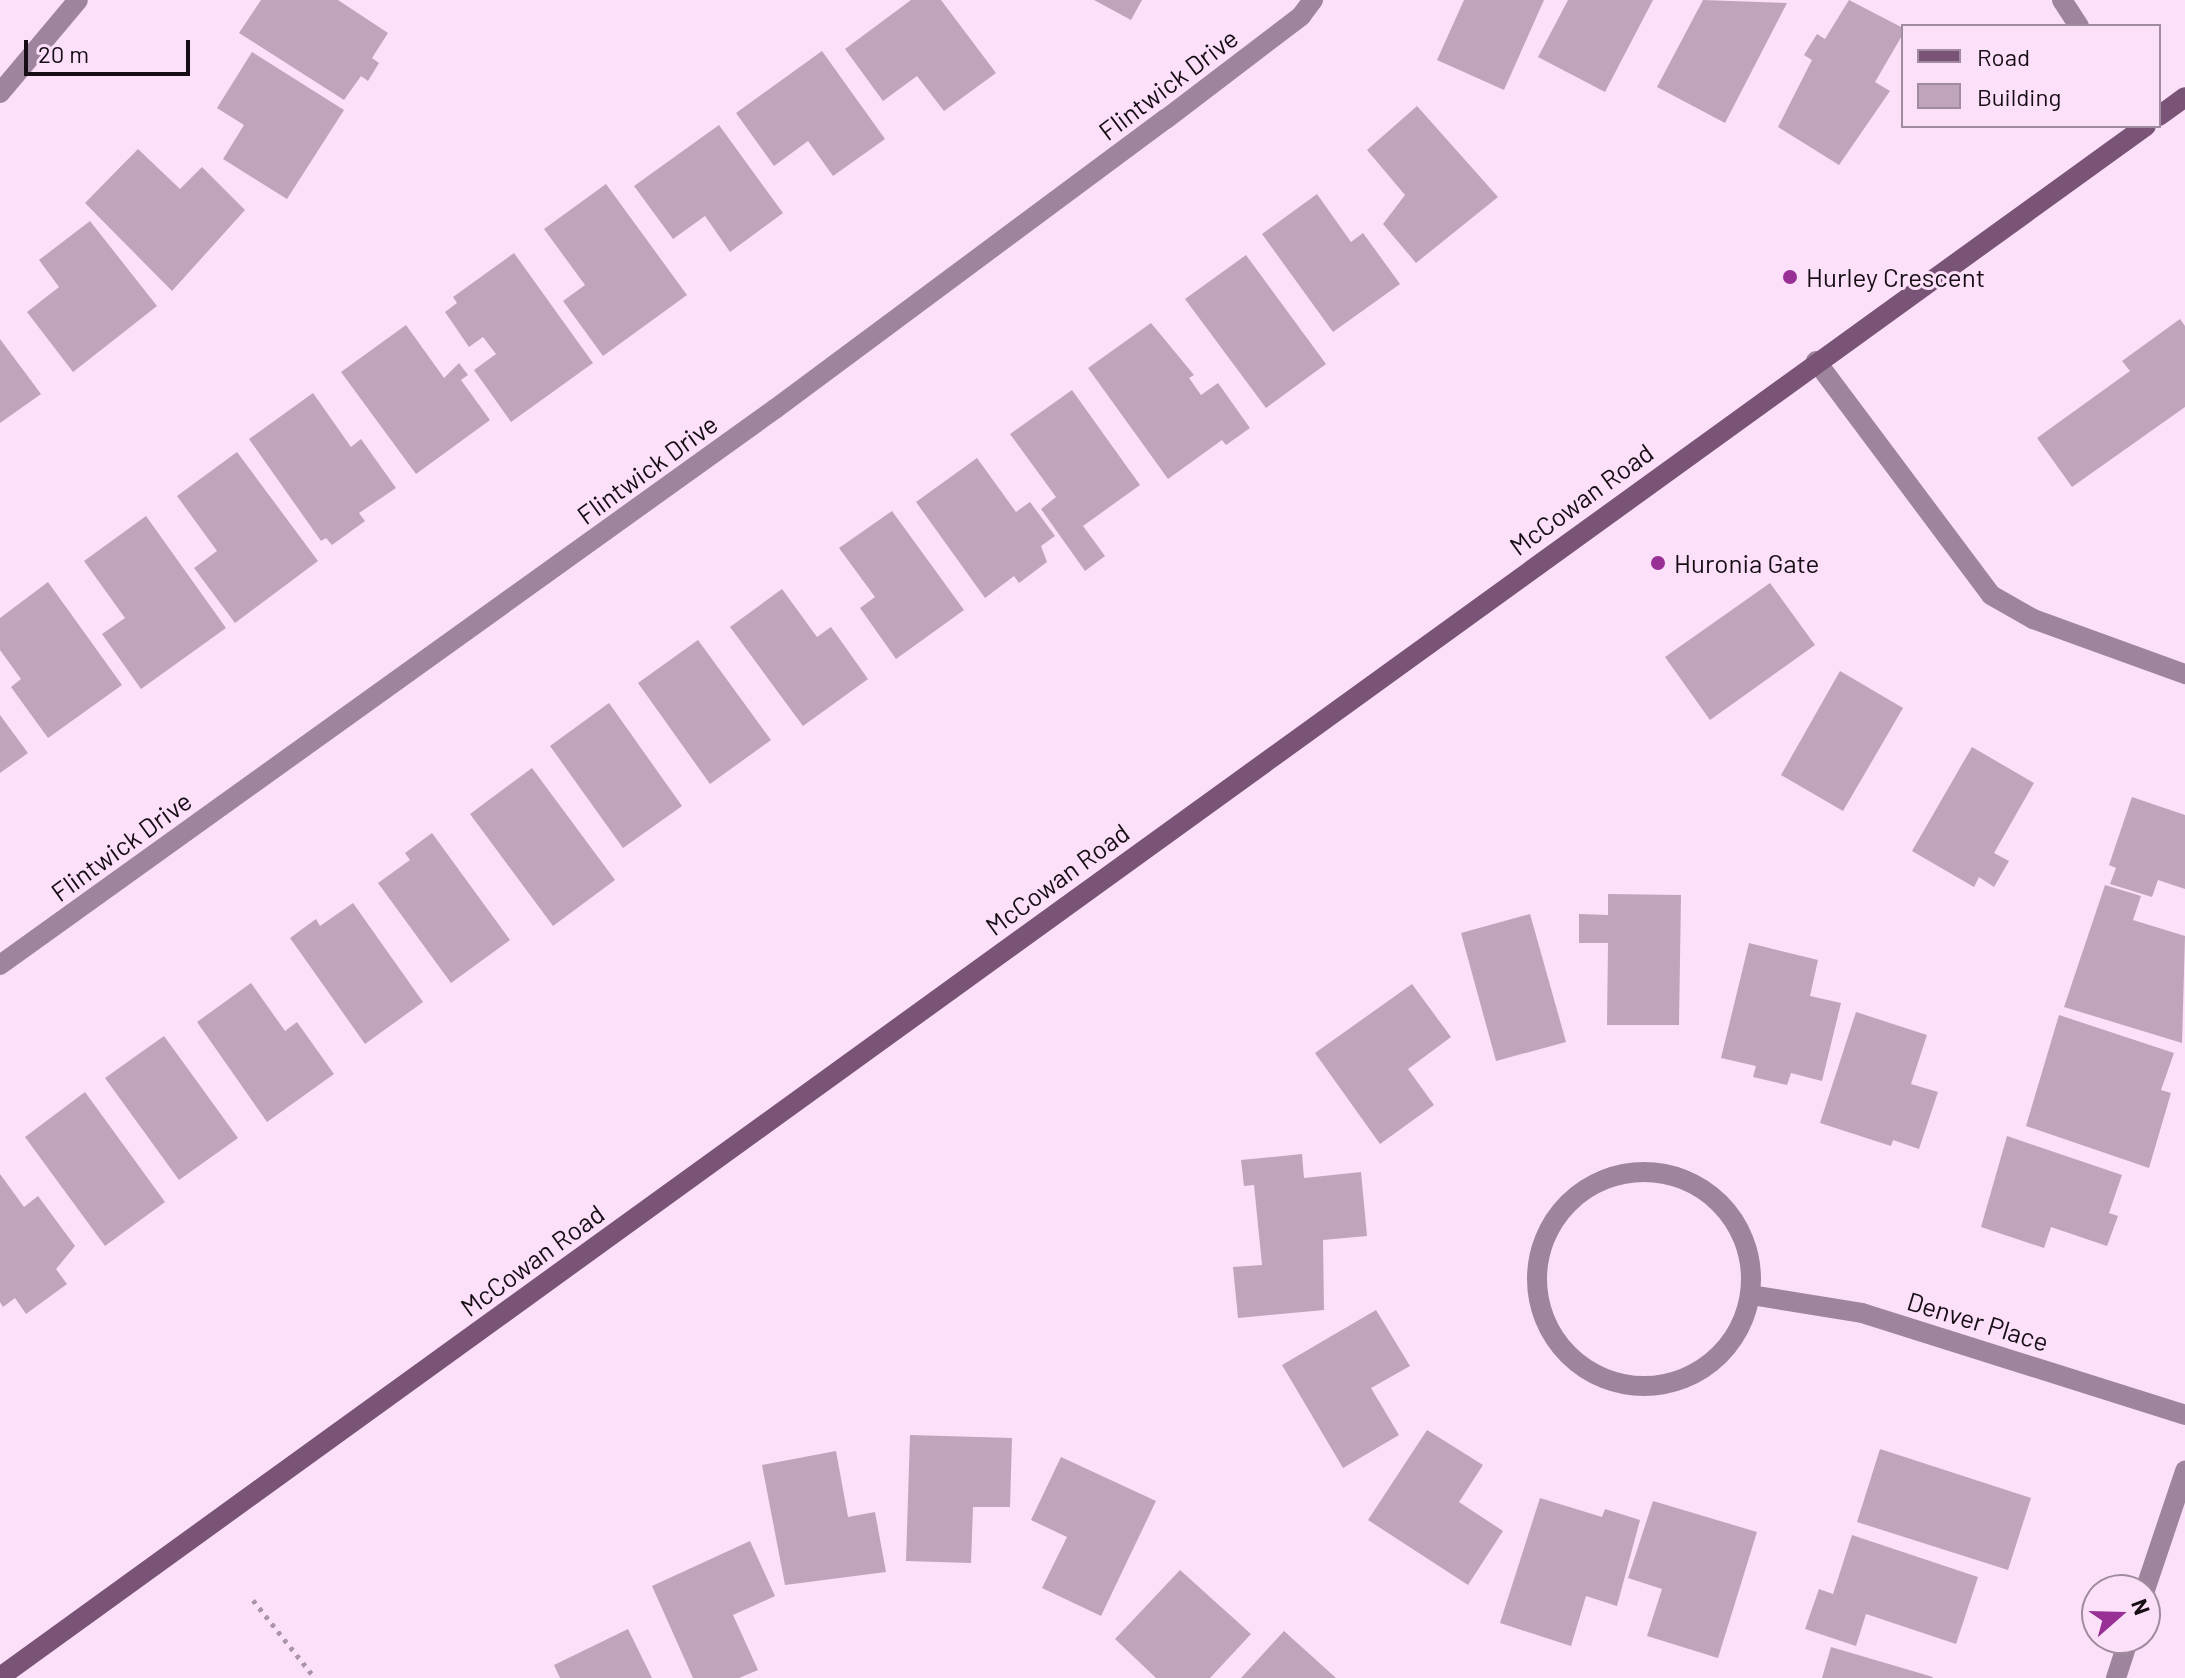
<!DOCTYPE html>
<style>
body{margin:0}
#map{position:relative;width:2185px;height:1678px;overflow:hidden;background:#fce0f9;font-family:Barlow,sans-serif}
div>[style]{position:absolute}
.building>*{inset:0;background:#bfa4bc}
.path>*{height:5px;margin-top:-2.5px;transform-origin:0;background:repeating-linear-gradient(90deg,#ab96a9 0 4px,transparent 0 10px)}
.minor>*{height:20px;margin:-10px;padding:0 10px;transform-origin:10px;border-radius:10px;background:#9f849d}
.minor>.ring{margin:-10px;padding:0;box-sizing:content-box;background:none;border:20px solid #9f849d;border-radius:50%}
.secondary>*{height:20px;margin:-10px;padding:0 10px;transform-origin:10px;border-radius:10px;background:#7a5477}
.dots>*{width:22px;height:22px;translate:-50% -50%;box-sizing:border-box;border:4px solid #fce0f9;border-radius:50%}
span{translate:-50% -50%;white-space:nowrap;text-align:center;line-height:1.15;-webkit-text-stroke:6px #fce0f9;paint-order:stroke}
.street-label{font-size:26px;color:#160d15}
.poi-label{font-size:26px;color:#160d15}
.left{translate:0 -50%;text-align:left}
.legend{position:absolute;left:1901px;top:24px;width:260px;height:104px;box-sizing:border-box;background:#fce0f9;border:2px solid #a08c9e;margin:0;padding:10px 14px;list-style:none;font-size:24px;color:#160d15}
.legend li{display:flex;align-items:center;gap:16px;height:40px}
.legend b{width:40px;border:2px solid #a08c9e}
.north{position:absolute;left:2081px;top:1574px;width:80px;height:80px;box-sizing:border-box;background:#fce0f9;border:2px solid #a08c9e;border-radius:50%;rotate:70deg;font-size:22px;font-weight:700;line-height:32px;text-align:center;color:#160d15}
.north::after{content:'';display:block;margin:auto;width:28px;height:36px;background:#972f94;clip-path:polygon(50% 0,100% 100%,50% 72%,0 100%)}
.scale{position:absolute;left:24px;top:40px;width:166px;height:36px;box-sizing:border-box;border:4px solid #160d15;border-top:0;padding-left:10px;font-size:24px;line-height:28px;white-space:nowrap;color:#160d15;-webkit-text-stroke:6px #fce0f9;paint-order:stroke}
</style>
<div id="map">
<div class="building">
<i style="clip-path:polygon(261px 0,338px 0,388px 33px,372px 58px,379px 63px,368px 81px,361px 76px,344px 100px,239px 33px)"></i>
<i style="clip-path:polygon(911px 0,941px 0,996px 73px,944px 111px,917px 76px,883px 101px,845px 49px)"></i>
<i style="clip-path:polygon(1094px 0,1142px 0,1131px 20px)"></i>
<i style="clip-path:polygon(1464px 0,1544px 0,1504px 90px,1437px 60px)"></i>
<i style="clip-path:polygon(1568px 0,1653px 0,1605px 92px,1538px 57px)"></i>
<i style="clip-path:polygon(1703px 0,1787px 3px,1725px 123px,1657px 87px)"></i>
<i style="clip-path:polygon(1849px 0,1903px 28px,1903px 34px,1875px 82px,1890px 91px,1839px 165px,1778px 127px,1812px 60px,1804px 55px,1817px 34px,1825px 39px)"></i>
<i style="clip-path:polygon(822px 51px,885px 139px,833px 176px,808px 141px,774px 166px,736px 113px)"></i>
<i style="clip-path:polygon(252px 52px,344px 110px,287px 199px,223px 159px,244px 125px,217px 108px)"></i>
<i style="clip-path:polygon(1417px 106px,1498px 197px,1416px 263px,1383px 224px,1405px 195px,1367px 150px)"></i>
<i style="clip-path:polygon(719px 125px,783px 213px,730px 252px,705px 216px,673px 239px,634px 186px)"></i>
<i style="clip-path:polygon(138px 149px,180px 189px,202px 167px,245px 210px,172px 291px,85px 203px)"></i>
<i style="clip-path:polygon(606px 184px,687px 295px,603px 356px,563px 301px,585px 285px,544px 229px)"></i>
<i style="clip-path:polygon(1317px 194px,1351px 242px,1363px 233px,1400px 284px,1333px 332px,1262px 234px)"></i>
<i style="clip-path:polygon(90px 221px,157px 306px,73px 372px,27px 312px,59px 287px,39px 260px)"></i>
<i style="clip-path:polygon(514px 253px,593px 363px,511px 422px,474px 370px,496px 354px,483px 337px,469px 347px,445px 312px,457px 303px,453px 297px)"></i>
<i style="clip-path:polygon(1246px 255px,1326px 364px,1266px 408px,1185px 299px)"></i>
<i style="clip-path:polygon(2180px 319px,2185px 326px,2185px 407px,2072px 487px,2037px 438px,2130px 371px,2122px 361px)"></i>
<i style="clip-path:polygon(1151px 323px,1194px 375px,1189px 378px,1201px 395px,1218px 383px,1250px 428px,1226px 445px,1222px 440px,1168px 479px,1088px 368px)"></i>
<i style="clip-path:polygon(406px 325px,444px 378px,459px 363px,468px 375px,461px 380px,490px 420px,416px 474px,341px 372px)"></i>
<i style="clip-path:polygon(0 339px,41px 394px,0 423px)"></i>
<i style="clip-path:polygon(1072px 390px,1140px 485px,1083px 526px,1105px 556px,1085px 571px,1041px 509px,1056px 497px,1010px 434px)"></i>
<i style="clip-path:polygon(313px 393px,351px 447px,361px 439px,396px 488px,359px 513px,365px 521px,332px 545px,326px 538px,321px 541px,249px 439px)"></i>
<i style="clip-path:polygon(237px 452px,318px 561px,235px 623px,194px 568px,217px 551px,177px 496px)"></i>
<i style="clip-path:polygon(977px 458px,1016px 512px,1030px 502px,1055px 536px,1041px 546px,1047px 562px,1019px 583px,1014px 576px,985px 598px,916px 502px)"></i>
<i style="clip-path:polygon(892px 511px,964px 610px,896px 659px,860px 608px,875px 597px,839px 548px)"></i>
<i style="clip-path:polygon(146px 516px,226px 628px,141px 689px,102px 634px,125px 618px,84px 561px)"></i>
<i style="clip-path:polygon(48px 582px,122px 685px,48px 738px,11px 687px,21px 679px,0 650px,0 618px)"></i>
<i style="clip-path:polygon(1770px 583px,1815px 645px,1710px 720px,1665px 657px)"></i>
<i style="clip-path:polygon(782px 589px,817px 637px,831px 627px,868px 679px,803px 726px,730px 627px)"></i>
<i style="clip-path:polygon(698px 640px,771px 740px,710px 784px,638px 683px)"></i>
<i style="clip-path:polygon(1840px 671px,1903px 708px,1843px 811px,1781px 775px)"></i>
<i style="clip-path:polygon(609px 703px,682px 806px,623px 848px,550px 746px)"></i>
<i style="clip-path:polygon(0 715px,28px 753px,0 773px)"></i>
<i style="clip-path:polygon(1972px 747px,2034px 783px,1994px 853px,2009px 861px,1994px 887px,1979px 877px,1974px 887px,1912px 851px)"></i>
<i style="clip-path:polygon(532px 768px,615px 880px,553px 926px,470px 814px)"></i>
<i style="clip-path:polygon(2132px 797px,2185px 815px,2185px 889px,2158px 880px,2152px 897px,2110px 884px,2116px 868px,2109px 865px)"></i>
<i style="clip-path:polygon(432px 833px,510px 940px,451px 983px,378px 883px,410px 860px,405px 853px)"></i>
<i style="clip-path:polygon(2105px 885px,2141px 896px,2133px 920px,2185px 936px,2182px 1043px,2064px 1007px)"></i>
<i style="clip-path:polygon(1608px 894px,1681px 895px,1679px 1025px,1607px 1025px,1608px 943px,1579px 943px,1579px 914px,1608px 915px)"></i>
<i style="clip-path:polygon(353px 903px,423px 1002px,365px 1044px,290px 938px,316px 919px,320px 926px)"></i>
<i style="clip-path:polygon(1530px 914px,1566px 1042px,1496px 1061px,1461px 933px)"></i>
<i style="clip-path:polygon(1749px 943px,1818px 960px,1810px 996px,1841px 1003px,1822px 1081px,1791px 1073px,1787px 1085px,1753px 1077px,1756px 1066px,1721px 1058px)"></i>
<i style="clip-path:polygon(251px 983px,285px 1031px,297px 1022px,334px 1074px,267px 1122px,197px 1022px)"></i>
<i style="clip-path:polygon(1412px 984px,1451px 1037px,1408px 1069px,1434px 1105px,1380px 1144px,1315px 1053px)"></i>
<i style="clip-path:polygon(1856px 1012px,1927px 1035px,1911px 1084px,1938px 1092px,1919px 1149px,1893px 1140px,1891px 1146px,1820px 1123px)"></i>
<i style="clip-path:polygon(2059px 1015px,2174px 1053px,2161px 1090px,2171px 1093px,2149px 1168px,2026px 1126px)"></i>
<i style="clip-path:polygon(164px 1036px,238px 1138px,179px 1180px,105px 1078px)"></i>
<i style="clip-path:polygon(85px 1092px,165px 1202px,105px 1246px,25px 1137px)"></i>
<i style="clip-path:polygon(2007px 1136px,2122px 1175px,2109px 1213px,2118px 1216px,2107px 1246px,2051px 1227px,2044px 1248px,1981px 1227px)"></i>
<i style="clip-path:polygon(1302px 1154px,1304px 1178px,1361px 1172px,1367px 1236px,1323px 1240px,1324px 1310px,1238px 1318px,1233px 1267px,1262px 1265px,1254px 1185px,1244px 1186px,1241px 1160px)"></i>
<i style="clip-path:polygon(0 1174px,24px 1207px,38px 1196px,75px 1246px,56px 1269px,67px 1284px,26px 1314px,15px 1298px,3px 1307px,0 1302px)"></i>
<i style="clip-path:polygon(1376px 1310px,1410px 1366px,1371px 1388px,1399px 1435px,1343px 1468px,1282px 1365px)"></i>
<i style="clip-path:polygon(1427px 1430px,1483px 1465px,1459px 1502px,1503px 1531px,1468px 1585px,1368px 1520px)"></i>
<i style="clip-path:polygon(910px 1435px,1012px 1438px,1010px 1507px,973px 1507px,971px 1563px,906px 1561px)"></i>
<i style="clip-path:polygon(1880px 1449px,2031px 1498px,2008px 1570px,1857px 1522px)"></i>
<i style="clip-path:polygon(836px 1451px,848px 1517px,875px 1512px,886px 1572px,785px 1585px,762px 1465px)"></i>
<i style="clip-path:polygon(1061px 1457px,1156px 1501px,1101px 1616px,1042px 1588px,1067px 1537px,1031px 1520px)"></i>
<i style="clip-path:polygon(1540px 1498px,1602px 1517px,1605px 1509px,1640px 1520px,1617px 1606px,1586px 1596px,1571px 1646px,1500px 1623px)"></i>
<i style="clip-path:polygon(1653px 1501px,1757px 1532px,1718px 1658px,1647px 1636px,1662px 1589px,1628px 1578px)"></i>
<i style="clip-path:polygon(1852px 1535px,1978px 1577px,1956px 1644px,1866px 1614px,1856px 1646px,1805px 1629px,1819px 1589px,1833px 1594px)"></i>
<i style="clip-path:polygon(750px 1541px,775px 1596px,733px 1615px,758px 1670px,739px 1678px,693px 1678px,652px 1586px)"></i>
<i style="clip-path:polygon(1180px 1570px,1251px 1634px,1210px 1678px,1156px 1678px,1115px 1639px)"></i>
<i style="clip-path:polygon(628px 1629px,652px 1678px,560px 1678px,554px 1665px)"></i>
<i style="clip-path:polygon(1284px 1631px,1336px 1678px,1241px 1678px)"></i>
<i style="clip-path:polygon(1831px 1647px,1933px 1677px,1932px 1678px,1822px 1678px)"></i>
</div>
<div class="path">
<i style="left:253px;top:1600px;width:100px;rotate:51.5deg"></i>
</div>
<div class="minor">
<i style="left:2062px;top:0;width:31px;rotate:57deg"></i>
<i style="left:0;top:93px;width:121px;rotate:-50deg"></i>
<i style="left:1816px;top:361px;width:292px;rotate:53.2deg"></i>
<i style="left:1991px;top:595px;width:48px;rotate:29.7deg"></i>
<i style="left:2033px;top:619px;width:162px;rotate:19.9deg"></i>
<i style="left:0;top:965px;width:954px;rotate:-35.66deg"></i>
<i style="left:775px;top:409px;width:487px;rotate:-36.6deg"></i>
<i style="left:1166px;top:119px;width:170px;rotate:-37.3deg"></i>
<i style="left:1301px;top:16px;width:20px;rotate:-53deg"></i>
<i class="ring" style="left:1537px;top:1172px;width:194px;height:194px"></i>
<i style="left:1751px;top:1295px;width:112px;rotate:9.2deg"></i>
<i style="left:1862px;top:1313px;width:339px;rotate:17.5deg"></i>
<i style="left:2145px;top:1590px;width:126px;rotate:-71.4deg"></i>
<i style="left:2116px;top:1678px;width:42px;rotate:-72deg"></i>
</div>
<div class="secondary">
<i style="left:2159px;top:116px;width:32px;rotate:-36deg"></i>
<i style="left:0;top:1677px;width:2648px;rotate:-35.86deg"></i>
</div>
<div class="dots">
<i style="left:1790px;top:277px;background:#972f94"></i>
<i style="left:1658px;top:563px;background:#972f94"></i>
</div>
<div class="street-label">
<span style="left:1168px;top:84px;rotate:-37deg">Flintwick Drive</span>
<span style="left:647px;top:469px;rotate:-36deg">Flintwick Drive</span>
<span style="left:1581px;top:499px;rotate:-36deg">McCowan Road</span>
<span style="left:121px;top:846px;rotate:-36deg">Flintwick Drive</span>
<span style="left:1057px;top:879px;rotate:-36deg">McCowan Road</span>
<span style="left:532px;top:1260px;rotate:-36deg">McCowan Road</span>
<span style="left:1978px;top:1321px;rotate:17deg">Denver Place</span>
</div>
<div class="poi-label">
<span class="left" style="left:1806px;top:277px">Hurley Crescent</span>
<span class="left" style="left:1674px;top:563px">Huronia Gate</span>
</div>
<ul class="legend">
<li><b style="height:10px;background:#7a5477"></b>Road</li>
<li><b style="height:22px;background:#bfa4bc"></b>Building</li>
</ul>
<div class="north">N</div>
<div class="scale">20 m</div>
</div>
